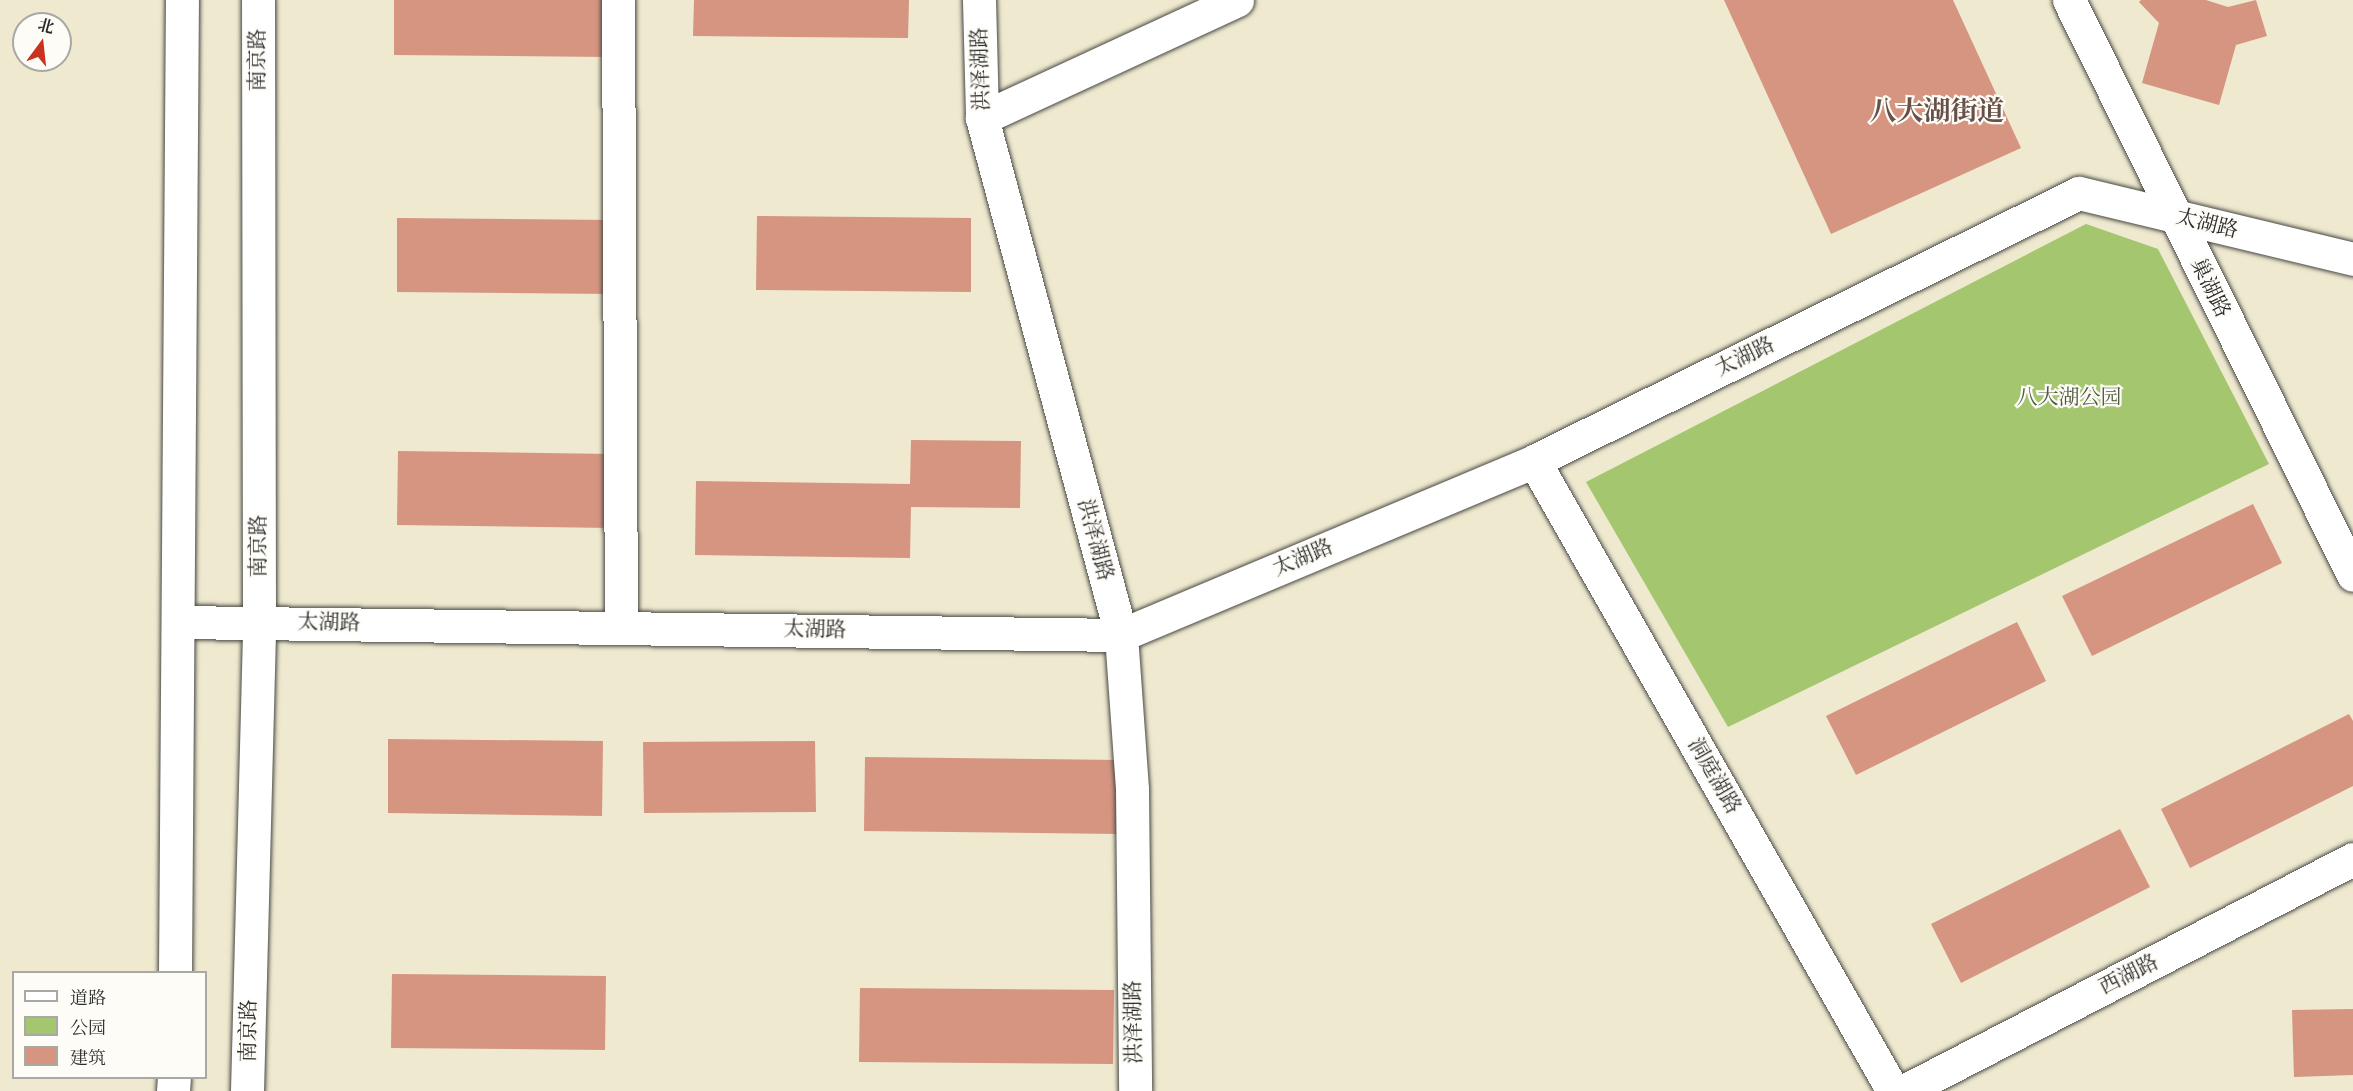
<!DOCTYPE html>
<meta charset="utf-8">
<style>
body{margin:0}
#map{position:relative;width:2353px;height:1091px;overflow:hidden;background:#eee9cf;font-family:"Libre Bodoni","Noto Serif SC",serif}
div>[style]{position:absolute}
.green>*{inset:0;background:#a3c66f}
.building>*{inset:0;background:#d59581}
.roads{filter:drop-shadow(0 0 2px #484844) drop-shadow(0 0 2px #484844)}
.street>*{height:33px;margin:-16.5px;padding:0 16.5px;transform-origin:16.5px;border-radius:16.5px;background:#fff}
.secondary>*{height:33px;margin:-16.5px;padding:0 16.5px;transform-origin:16.5px;border-radius:16.5px;background:#fff}
span{translate:-50% -50%;white-space:nowrap;text-align:center;line-height:1.15;-webkit-text-stroke:4.5px #fdfcf7;paint-order:stroke}
.street-label{font-size:21px;color:#2b2b2b}
.park-label{font-size:21px;color:#4f5a3f}
.district-label{font-size:27px;color:#665049;font-weight:700}
.legend{position:absolute;left:12px;top:971px;width:195px;height:108px;box-sizing:border-box;background:#fdfcf7;border:2px solid #a9a8a5;margin:0;padding:8px 10px;list-style:none;font-size:18px;color:#2b2b2b}
.legend li{display:flex;align-items:center;gap:12px;height:30px}
.legend b{width:30px;border:2px solid #a9a8a5}
.north{position:absolute;left:12px;top:12px;width:60px;height:60px;box-sizing:border-box;background:#fdfcf7;border:2px solid #a9a8a5;border-radius:50%;rotate:15deg;font-size:16px;font-weight:700;line-height:24px;text-align:center;color:#2b2b2b}
.north::after{content:'';display:block;margin:auto;width:21px;height:27px;background:#c8321e;clip-path:polygon(50% 0,100% 100%,50% 72%,0 100%)}
</style>
<div id="map">
<div class="green">
<i style="clip-path:polygon(2086px 224px,2158px 249px,2269px 464px,1728px 727px,1586px 482px)"></i>
</div>
<div class="building">
<i style="clip-path:polygon(394px 0,609px 0,609px 57px,394px 55px)"></i>
<i style="clip-path:polygon(694px 0,909px 0,908px 38px,693px 36px)"></i>
<i style="clip-path:polygon(1724px 0,1953px 0,2021px 148px,1831px 234px)"></i>
<i style="clip-path:polygon(2141px 0,2206px 0,2228px 7px,2256px 0,2267px 36px,2236px 45px,2219px 105px,2142px 83px,2159px 23px,2139px 2px)"></i>
<i style="clip-path:polygon(757px 216px,971px 218px,971px 292px,756px 290px)"></i>
<i style="clip-path:polygon(397px 218px,612px 220px,611px 294px,397px 292px)"></i>
<i style="clip-path:polygon(911px 440px,1021px 441px,1020px 508px,911px 507px,910px 558px,695px 555px,696px 481px,910px 484px)"></i>
<i style="clip-path:polygon(398px 451px,613px 454px,612px 528px,397px 525px)"></i>
<i style="clip-path:polygon(2253px 504px,2282px 563px,2092px 656px,2062px 596px)"></i>
<i style="clip-path:polygon(2017px 622px,2046px 681px,1856px 775px,1826px 716px)"></i>
<i style="clip-path:polygon(2349px 714px,2353px 721px,2353px 786px,2190px 868px,2161px 809px)"></i>
<i style="clip-path:polygon(388px 739px,603px 741px,602px 816px,388px 813px)"></i>
<i style="clip-path:polygon(815px 741px,816px 812px,644px 813px,643px 742px)"></i>
<i style="clip-path:polygon(865px 757px,1119px 760px,1119px 834px,864px 831px)"></i>
<i style="clip-path:polygon(2120px 829px,2150px 887px,1961px 983px,1931px 924px)"></i>
<i style="clip-path:polygon(392px 974px,606px 976px,605px 1050px,391px 1048px)"></i>
<i style="clip-path:polygon(860px 988px,1114px 990px,1113px 1064px,859px 1062px)"></i>
<i style="clip-path:polygon(2353px 1009px,2353px 1075px,2294px 1077px,2292px 1010px)"></i>
</div>
<div class="roads">
<div class="street">
<i style="left:618px;top:0;width:627px;rotate:89.73deg"></i>
<i style="left:979px;top:0;width:118px;rotate:88.5deg"></i>
<i style="left:982px;top:118px;width:535px;rotate:74.95deg"></i>
<i style="left:1121px;top:635px;width:154px;rotate:85.9deg"></i>
<i style="left:1132px;top:789px;width:302px;rotate:89.4deg"></i>
<i style="left:2069px;top:0;width:641px;rotate:63.71deg"></i>
<i style="left:982px;top:118px;width:281px;rotate:-24.8deg"></i>
<i style="left:1534px;top:461px;width:725px;rotate:60.32deg"></i>
<i style="left:1904px;top:1091px;width:505px;rotate:-27.33deg"></i>
</div>
<div class="secondary">
<i style="left:179px;top:622px;width:942px;rotate:0.79deg"></i>
<i style="left:1121px;top:635px;width:448px;rotate:-22.8deg"></i>
<i style="left:1534px;top:461px;width:607px;rotate:-26.19deg"></i>
<i style="left:2079px;top:193px;width:282px;rotate:13.5deg"></i>
<i style="left:175px;top:972px;width:972px;rotate:-89.59deg"></i>
<i style="left:173px;top:1091px;width:13px;rotate:-86deg"></i>
<i style="left:247px;top:1091px;width:469px;rotate:-88.5deg"></i>
<i style="left:259px;top:622px;width:622px;rotate:-90.09deg"></i>
</div>
</div>
<div class="street-label">
<span style="left:258px;top:60px;rotate:-90deg">南京路</span>
<span style="left:981px;top:69px;rotate:-92deg">洪泽湖路</span>
<span style="left:2207px;top:224px;rotate:14deg">太湖路</span>
<span style="left:2210px;top:288px;rotate:64deg">巢湖路</span>
<span style="left:1745px;top:357px;rotate:-26deg">太湖路</span>
<span style="left:1095px;top:540px;rotate:75deg">洪泽湖路</span>
<span style="left:259px;top:546px;rotate:-90deg">南京路</span>
<span style="left:1303px;top:558px;rotate:-23deg">太湖路</span>
<span style="left:329px;top:623px;rotate:1deg">太湖路</span>
<span style="left:815px;top:630px;rotate:1deg">太湖路</span>
<span style="left:1714px;top:776px;rotate:60deg">洞庭湖路</span>
<span style="left:2129px;top:975px;rotate:-27deg">西湖路</span>
<span style="left:1134px;top:1022px;rotate:-91deg">洪泽湖路</span>
<span style="left:249px;top:1031px;rotate:-89deg">南京路</span>
</div>
<div class="park-label">
<span style="left:2069px;top:398px">八大湖公园</span>
</div>
<div class="district-label">
<span style="left:1937px;top:113px">八大湖街道</span>
</div>
<ul class="legend">
<li><b style="height:8px;background:#fff"></b>道路</li>
<li><b style="height:16px;background:#a3c66f"></b>公园</li>
<li><b style="height:16px;background:#d59581"></b>建筑</li>
</ul>
<div class="north">北</div>
</div>
